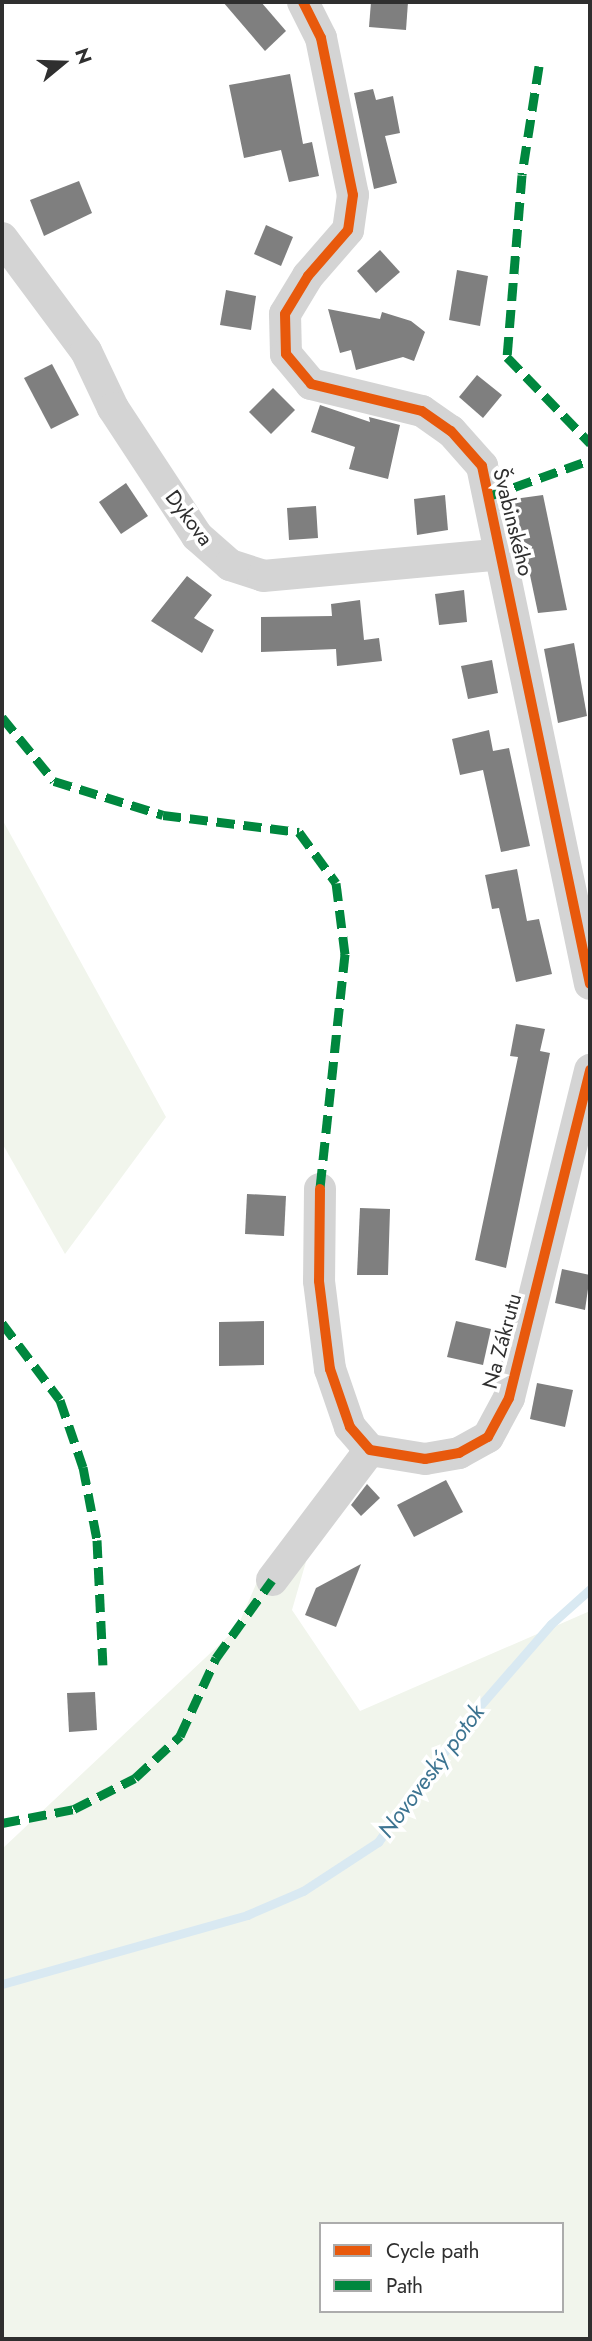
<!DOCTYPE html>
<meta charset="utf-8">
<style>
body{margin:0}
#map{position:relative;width:592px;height:2341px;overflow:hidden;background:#fff;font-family:Jost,sans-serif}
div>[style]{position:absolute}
.green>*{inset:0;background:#f1f5ec}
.stream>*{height:9px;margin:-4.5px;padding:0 4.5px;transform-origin:4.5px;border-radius:4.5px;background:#d9e9f2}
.building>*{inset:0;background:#7f7f7f}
.minor>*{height:32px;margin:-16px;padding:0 16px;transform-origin:16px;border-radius:16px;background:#d4d4d4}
.quiet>*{height:9px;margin-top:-4.5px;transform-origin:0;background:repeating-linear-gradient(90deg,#00873e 0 18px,transparent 0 27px)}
.cycleway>*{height:10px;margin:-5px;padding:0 5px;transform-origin:5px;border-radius:5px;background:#e8590c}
span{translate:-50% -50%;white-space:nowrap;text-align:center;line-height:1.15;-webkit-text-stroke:7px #fff;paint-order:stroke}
.street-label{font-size:21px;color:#2f2f2f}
.water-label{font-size:23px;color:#3d7491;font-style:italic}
.frame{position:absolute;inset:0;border:4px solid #2f2f2f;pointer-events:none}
.legend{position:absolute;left:319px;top:2222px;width:245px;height:91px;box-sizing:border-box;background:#fff;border:2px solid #acacac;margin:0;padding:9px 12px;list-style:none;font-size:21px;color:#2f2f2f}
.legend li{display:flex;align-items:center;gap:14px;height:35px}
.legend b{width:35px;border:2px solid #acacac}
.north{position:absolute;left:28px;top:28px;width:70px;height:70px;-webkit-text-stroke:5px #fff;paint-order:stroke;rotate:71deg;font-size:19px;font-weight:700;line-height:28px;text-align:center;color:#2f2f2f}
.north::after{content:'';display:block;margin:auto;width:24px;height:32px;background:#2f2f2f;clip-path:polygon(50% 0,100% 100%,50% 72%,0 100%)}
</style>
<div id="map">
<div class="green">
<i style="clip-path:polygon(2px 819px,166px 1117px,65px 1254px,2px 1143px)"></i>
<i style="clip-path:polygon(evenodd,330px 1479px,292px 1610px,360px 1711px,590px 1611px,590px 2339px,2px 2339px,2px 1849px,237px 1628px,260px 1575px,330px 1479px,321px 2224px,562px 2224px,562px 2311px,321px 2311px,321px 2224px)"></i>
</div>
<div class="stream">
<i style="left:2px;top:1984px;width:255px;rotate:-15.7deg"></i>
<i style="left:247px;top:1915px;width:61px;rotate:-23.2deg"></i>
<i style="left:303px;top:1891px;width:90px;rotate:-33.2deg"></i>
<i style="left:378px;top:1842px;width:157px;rotate:-53.6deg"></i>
<i style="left:471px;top:1716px;width:122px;rotate:-49deg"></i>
<i style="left:551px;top:1624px;width:52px;rotate:-41.9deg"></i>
</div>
<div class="building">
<i style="clip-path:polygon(223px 2px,261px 2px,286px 31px,265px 51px)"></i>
<i style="clip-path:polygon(371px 2px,408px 2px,406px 30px,369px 27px)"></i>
<i style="clip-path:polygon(290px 74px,303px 144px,312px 142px,319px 176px,289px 182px,281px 150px,244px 158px,229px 85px)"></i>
<i style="clip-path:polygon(373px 89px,376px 100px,393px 96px,400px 133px,385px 136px,397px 183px,374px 189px,354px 93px)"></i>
<i style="clip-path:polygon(79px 181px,92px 213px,44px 236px,30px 200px)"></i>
<i style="clip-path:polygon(266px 225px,293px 237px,281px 266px,254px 254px)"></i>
<i style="clip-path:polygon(380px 250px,400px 272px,376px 293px,357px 271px)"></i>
<i style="clip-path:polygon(457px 270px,488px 276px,480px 326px,449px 320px)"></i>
<i style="clip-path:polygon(226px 290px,256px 296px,251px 330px,220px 325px)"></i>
<i style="clip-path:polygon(328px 309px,380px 319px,382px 312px,411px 321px,425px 332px,414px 361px,403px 357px,356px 370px,351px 350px,340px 353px)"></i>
<i style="clip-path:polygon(52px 364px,79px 415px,51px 429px,24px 378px)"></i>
<i style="clip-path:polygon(477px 375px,502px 395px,483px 418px,459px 397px)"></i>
<i style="clip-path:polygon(273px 388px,295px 410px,271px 434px,249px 412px)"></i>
<i style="clip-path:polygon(320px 405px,370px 422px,369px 417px,400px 425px,388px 479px,349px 469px,355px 447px,311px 432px)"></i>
<i style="clip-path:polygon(126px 483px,148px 516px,121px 534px,99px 502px)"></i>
<i style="clip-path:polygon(445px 495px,448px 530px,417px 535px,414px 499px)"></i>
<i style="clip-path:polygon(543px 495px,567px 610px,538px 613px,514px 499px)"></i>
<i style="clip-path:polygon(316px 506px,318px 538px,289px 540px,287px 508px)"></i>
<i style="clip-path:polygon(187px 576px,212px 595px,194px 618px,214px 630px,202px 653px,151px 621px)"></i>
<i style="clip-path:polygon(464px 590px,467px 622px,439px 625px,435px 594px)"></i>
<i style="clip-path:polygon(360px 600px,364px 640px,379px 638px,382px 661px,337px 666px,336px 649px,261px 652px,261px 617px,332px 616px,331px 604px)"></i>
<i style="clip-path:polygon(574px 643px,587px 716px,558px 723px,544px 649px)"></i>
<i style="clip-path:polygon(492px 660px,498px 693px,468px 699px,461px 666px)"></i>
<i style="clip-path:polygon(489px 730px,493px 751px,509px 748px,530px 846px,501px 852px,483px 770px,460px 775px,452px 739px)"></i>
<i style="clip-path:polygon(517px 869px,527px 921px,539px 919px,552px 974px,516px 982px,499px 908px,492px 909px,485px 875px)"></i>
<i style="clip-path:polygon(516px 1024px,545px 1029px,540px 1051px,550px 1053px,506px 1268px,475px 1260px,518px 1057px,510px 1056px)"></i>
<i style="clip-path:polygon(247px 1194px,286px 1196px,284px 1236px,245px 1234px)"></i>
<i style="clip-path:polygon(360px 1208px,390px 1209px,388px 1275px,357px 1275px)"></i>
<i style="clip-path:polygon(562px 1269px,590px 1275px,585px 1310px,555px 1303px)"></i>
<i style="clip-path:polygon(264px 1321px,264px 1365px,219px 1366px,219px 1322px)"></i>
<i style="clip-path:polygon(456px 1321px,491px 1329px,483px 1365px,447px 1357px)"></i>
<i style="clip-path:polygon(537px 1383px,573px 1390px,565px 1427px,530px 1419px)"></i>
<i style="clip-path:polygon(446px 1480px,463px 1512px,414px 1537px,397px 1505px)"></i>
<i style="clip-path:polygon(367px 1484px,380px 1498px,361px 1516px,351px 1505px)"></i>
<i style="clip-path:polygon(361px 1564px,336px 1627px,305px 1615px,316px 1588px)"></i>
<i style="clip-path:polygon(95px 1692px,97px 1730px,69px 1732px,67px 1693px)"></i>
</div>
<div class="minor">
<i style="left:303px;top:2px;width:40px;rotate:63.4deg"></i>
<i style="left:321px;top:38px;width:160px;rotate:78.5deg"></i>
<i style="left:353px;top:195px;width:35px;rotate:98deg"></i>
<i style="left:348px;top:230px;width:61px;rotate:131deg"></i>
<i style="left:308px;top:276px;width:44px;rotate:121.2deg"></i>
<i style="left:285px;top:314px;width:40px;rotate:88.6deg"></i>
<i style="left:286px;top:354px;width:39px;rotate:50deg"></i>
<i style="left:311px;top:384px;width:114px;rotate:13.7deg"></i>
<i style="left:422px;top:411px;width:35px;rotate:35deg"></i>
<i style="left:451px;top:431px;width:47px;rotate:48.5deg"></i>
<i style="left:482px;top:466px;width:529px;rotate:78.22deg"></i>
<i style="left:2px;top:238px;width:141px;rotate:53.4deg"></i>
<i style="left:86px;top:351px;width:63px;rotate:64.7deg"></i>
<i style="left:113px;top:408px;width:153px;rotate:56.7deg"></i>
<i style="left:197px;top:536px;width:44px;rotate:41.3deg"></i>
<i style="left:230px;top:565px;width:35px;rotate:18deg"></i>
<i style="left:263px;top:576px;width:241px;rotate:-5.2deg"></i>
<i style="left:320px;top:1189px;width:92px;rotate:90.6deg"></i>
<i style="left:319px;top:1281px;width:89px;rotate:82.9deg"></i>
<i style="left:330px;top:1369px;width:61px;rotate:71deg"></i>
<i style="left:350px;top:1427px;width:30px;rotate:49deg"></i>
<i style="left:370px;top:1450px;width:56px;rotate:9.3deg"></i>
<i style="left:425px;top:1459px;width:35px;rotate:-10deg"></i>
<i style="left:459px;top:1453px;width:33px;rotate:-29deg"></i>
<i style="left:488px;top:1437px;width:44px;rotate:-61.7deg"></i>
<i style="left:509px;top:1398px;width:338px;rotate:-76.1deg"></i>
<i style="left:272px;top:1580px;width:163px;rotate:-53deg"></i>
</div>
<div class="quiet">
<i style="left:539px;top:66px;width:110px;rotate:98.9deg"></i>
<i style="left:522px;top:175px;width:183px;rotate:94.7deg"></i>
<i style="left:507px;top:357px;width:120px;rotate:46deg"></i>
<i style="left:489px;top:496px;width:107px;rotate:-19.6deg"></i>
<i style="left:2px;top:717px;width:82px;rotate:50.9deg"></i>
<i style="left:54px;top:781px;width:114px;rotate:17.3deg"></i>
<i style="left:163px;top:815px;width:137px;rotate:7.1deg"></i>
<i style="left:299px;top:832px;width:63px;rotate:54deg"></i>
<i style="left:336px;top:883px;width:72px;rotate:82.8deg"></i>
<i style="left:345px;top:954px;width:236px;rotate:96.1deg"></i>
<i style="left:2px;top:1323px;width:96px;rotate:53deg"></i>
<i style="left:60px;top:1400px;width:71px;rotate:71.1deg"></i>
<i style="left:83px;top:1467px;width:74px;rotate:79.1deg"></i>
<i style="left:97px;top:1540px;width:125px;rotate:87.3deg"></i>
<i style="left:2px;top:1823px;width:73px;rotate:-11deg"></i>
<i style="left:74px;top:1809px;width:68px;rotate:-26.9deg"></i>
<i style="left:135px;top:1778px;width:62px;rotate:-43deg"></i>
<i style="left:180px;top:1736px;width:86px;rotate:-65.2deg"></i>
<i style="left:216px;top:1658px;width:96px;rotate:-54.3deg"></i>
</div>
<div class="cycleway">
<i style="left:303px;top:2px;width:40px;rotate:63.4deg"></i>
<i style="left:321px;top:38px;width:160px;rotate:78.5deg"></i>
<i style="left:353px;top:195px;width:35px;rotate:98deg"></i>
<i style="left:348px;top:230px;width:61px;rotate:131deg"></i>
<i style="left:308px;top:276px;width:44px;rotate:121.2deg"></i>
<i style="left:285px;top:314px;width:40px;rotate:88.6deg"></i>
<i style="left:286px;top:354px;width:39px;rotate:50deg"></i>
<i style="left:311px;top:384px;width:114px;rotate:13.7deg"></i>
<i style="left:422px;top:411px;width:35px;rotate:35deg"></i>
<i style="left:451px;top:431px;width:47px;rotate:48.5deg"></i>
<i style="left:482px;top:466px;width:529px;rotate:78.22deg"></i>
<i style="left:320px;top:1189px;width:92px;rotate:90.6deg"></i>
<i style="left:319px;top:1281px;width:89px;rotate:82.9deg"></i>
<i style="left:330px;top:1369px;width:61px;rotate:71deg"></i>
<i style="left:350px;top:1427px;width:30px;rotate:49deg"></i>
<i style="left:370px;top:1450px;width:56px;rotate:9.3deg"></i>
<i style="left:425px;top:1459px;width:35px;rotate:-10deg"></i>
<i style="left:459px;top:1453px;width:33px;rotate:-29deg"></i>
<i style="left:488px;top:1437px;width:44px;rotate:-61.7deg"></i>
<i style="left:509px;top:1398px;width:338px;rotate:-76.1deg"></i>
</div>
<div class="street-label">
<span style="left:189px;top:518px;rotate:53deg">Dykova</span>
<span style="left:513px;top:522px;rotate:76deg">Švabinského</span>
<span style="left:502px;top:1341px;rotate:-75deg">Na Zákrutu</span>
</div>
<div class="water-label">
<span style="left:431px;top:1771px;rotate:-53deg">Novoveský potok</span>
</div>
<div class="frame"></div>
<ul class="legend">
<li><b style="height:9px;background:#e8590c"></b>Cycle path</li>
<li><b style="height:9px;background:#00873e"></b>Path</li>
</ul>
<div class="north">N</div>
</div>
